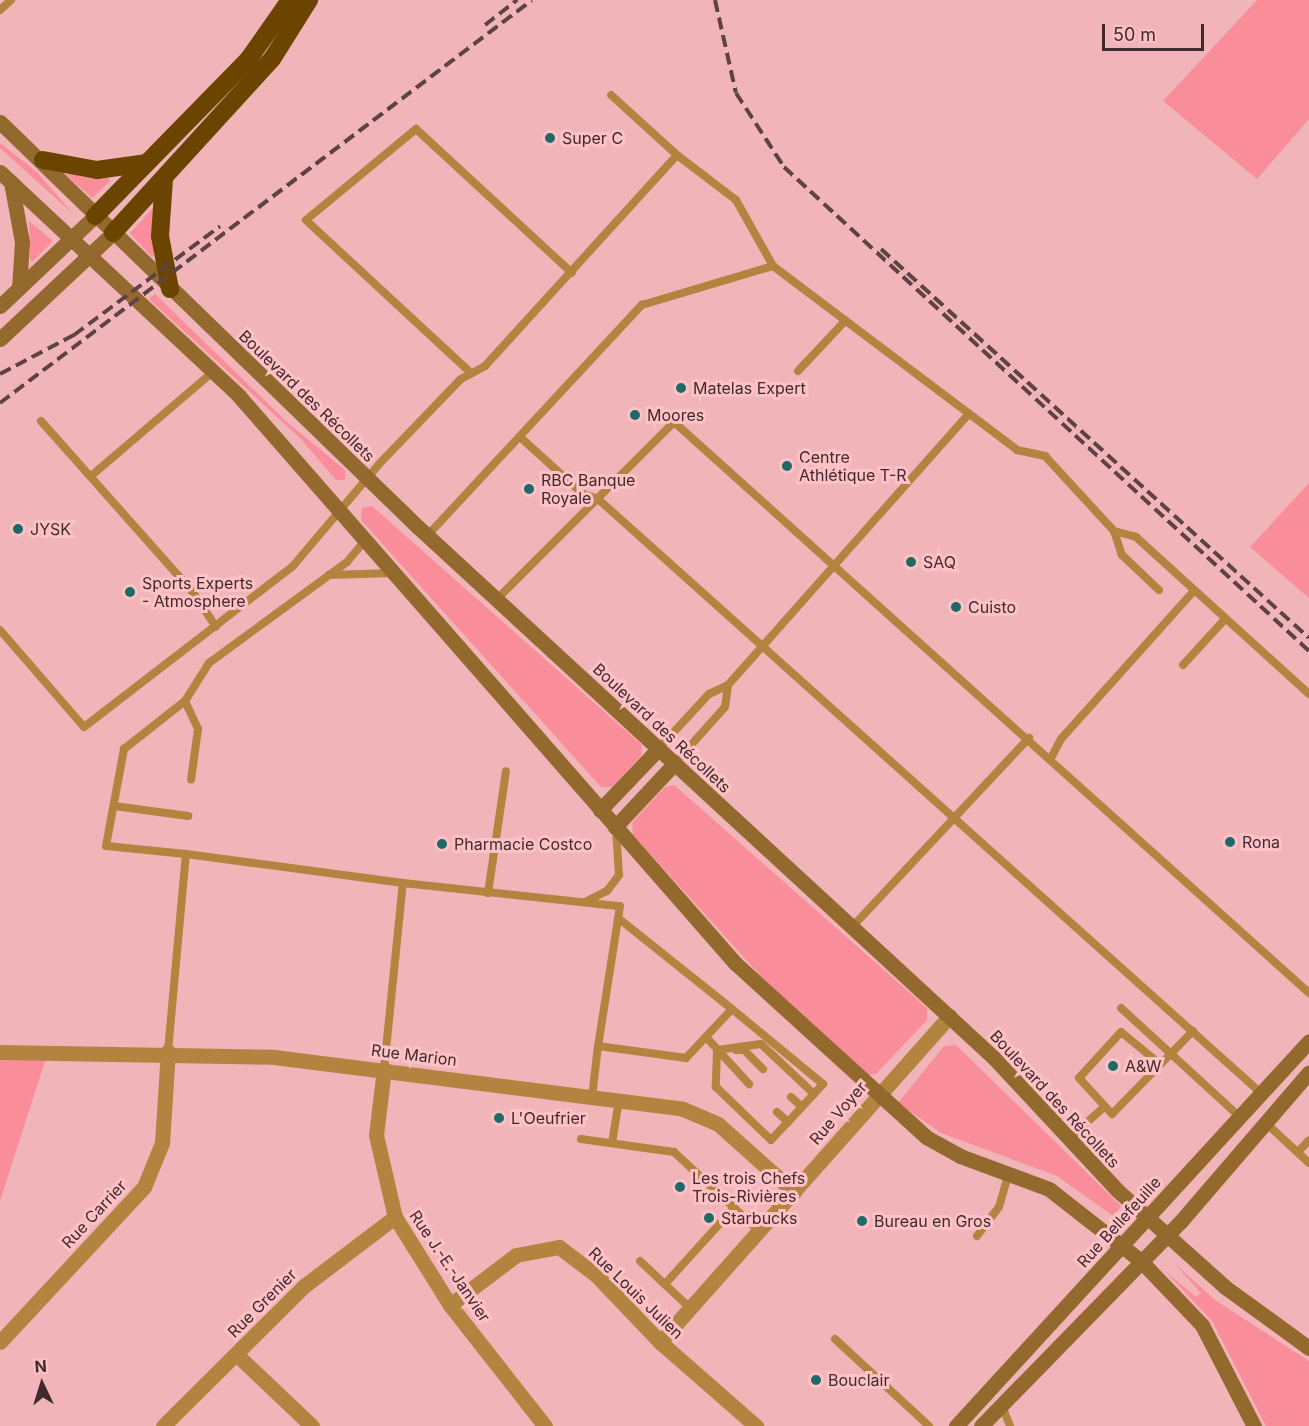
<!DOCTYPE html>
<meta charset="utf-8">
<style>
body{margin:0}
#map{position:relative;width:1309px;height:1426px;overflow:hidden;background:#f0b4b9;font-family:Inter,sans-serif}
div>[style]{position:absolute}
.green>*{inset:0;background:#f98e9a}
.lane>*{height:8px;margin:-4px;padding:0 4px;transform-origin:4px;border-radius:4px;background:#b38340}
.street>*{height:15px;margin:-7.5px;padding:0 7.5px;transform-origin:7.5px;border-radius:7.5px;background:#b38340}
.secondary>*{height:15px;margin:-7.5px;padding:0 7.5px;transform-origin:7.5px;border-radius:7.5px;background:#93692d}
.highway>*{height:18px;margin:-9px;padding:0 9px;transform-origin:9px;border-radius:9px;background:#6b4500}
.rail>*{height:4px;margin-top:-2px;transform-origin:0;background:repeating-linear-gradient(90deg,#5f4244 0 12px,transparent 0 18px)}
.dots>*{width:16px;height:16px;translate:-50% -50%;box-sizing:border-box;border:3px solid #fdc1c6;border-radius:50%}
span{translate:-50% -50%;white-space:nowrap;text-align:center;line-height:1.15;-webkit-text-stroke:6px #fdc1c6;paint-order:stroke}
.poi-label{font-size:16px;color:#412a2c}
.left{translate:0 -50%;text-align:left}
.street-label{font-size:16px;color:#412a2c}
.north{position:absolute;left:12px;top:1354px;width:60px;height:60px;-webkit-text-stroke:4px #fdc1c6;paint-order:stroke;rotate:356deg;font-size:16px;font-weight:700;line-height:24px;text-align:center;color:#412a2c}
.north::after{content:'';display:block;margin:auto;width:21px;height:27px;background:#412a2c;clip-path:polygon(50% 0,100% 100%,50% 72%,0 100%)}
.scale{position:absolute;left:1102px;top:24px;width:102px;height:27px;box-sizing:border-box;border:3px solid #412a2c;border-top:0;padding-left:8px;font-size:18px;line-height:21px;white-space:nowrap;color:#412a2c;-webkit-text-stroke:4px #fdc1c6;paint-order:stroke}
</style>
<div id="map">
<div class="green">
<i style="clip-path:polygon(1257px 0,1309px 0,1309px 119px,1257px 179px,1163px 101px)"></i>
<i style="clip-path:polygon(0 143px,37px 172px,73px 214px,0 148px)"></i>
<i style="clip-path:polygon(65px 174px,108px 177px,110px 181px,92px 198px)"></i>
<i style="clip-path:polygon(154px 207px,155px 254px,152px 257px,130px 233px)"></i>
<i style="clip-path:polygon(29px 221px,53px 241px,32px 262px,30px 259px)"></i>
<i style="clip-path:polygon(155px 294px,288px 423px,345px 470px,345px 480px,336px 480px,302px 440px,149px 299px)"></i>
<i style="clip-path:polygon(1309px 483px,1309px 598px,1250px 547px)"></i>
<i style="clip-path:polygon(372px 506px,642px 745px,641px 756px,612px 787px,601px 787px,361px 520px,362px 508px)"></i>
<i style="clip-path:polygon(674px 785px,927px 1008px,927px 1020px,876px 1074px,868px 1075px,769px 985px,633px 835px,632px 823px,665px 787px)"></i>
<i style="clip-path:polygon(956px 1045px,1121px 1206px,1113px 1216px,1057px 1176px,941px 1133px,898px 1103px,944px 1046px)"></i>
<i style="clip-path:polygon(0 1052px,47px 1055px,0 1201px)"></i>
<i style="clip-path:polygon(1173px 1262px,1215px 1300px,1309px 1361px,1309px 1426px,1266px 1426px,1212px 1321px,1165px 1271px,1196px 1297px,1201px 1293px)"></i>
</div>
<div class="lane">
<i style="left:0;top:10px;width:15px;rotate:-42deg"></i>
<i style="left:677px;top:155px;width:74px;rotate:37.3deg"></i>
<i style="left:736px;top:200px;width:76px;rotate:60.7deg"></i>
<i style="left:798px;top:371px;width:69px;rotate:-46.8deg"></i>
<i style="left:471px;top:373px;width:225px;rotate:-137.2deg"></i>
<i style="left:306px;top:220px;width:143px;rotate:-39.6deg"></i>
<i style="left:416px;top:129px;width:212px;rotate:42.7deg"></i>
<i style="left:41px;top:421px;width:227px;rotate:48.4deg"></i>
<i style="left:192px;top:591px;width:43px;rotate:56.3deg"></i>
<i style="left:520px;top:437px;width:85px;rotate:42.1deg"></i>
<i style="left:583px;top:494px;width:16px;rotate:18deg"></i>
<i style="left:598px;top:499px;width:892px;rotate:41.86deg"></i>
<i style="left:91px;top:476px;width:162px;rotate:-40.5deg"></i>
<i style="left:1114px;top:531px;width:25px;rotate:72deg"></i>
<i style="left:1122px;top:555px;width:51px;rotate:43.4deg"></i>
<i style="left:427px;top:536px;width:316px;rotate:-47.1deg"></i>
<i style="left:642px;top:305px;width:137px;rotate:-16.6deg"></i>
<i style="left:773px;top:266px;width:306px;rotate:37deg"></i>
<i style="left:1017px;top:450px;width:29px;rotate:12deg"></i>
<i style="left:1045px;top:456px;width:102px;rotate:47.4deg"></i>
<i style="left:1114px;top:531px;width:23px;rotate:15deg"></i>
<i style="left:1136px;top:537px;width:234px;rotate:42.2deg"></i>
<i style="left:329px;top:575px;width:65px;rotate:-1.8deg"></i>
<i style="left:496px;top:600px;width:252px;rotate:-45deg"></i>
<i style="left:674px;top:422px;width:854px;rotate:41.96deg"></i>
<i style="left:0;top:630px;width:128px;rotate:49.1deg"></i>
<i style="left:84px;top:727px;width:264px;rotate:-37.6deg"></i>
<i style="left:293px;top:566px;width:136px;rotate:-49.8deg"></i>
<i style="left:381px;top:462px;width:115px;rotate:-46.1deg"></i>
<i style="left:461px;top:379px;width:27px;rotate:-28deg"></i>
<i style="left:485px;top:366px;width:285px;rotate:-47.7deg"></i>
<i style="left:677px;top:155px;width:89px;rotate:-137.7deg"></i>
<i style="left:1183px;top:665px;width:62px;rotate:-47.6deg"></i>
<i style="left:185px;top:701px;width:31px;rotate:65deg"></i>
<i style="left:198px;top:729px;width:51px;rotate:97.8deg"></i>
<i style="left:658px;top:749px;width:75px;rotate:-47.2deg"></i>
<i style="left:709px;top:694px;width:21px;rotate:-25deg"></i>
<i style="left:728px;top:685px;width:363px;rotate:-48.4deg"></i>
<i style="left:1051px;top:758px;width:21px;rotate:-62deg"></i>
<i style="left:1061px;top:739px;width:199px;rotate:-48.1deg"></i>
<i style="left:674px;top:764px;width:76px;rotate:-48.2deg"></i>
<i style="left:725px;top:707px;width:22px;rotate:-82deg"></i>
<i style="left:114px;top:806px;width:75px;rotate:7.7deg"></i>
<i style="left:186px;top:854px;width:80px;rotate:-174.3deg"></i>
<i style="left:106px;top:846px;width:99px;rotate:-79.5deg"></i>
<i style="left:124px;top:749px;width:78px;rotate:-38.2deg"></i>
<i style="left:185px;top:701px;width:45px;rotate:-57.7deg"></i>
<i style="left:209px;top:663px;width:171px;rotate:-36.2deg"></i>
<i style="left:347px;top:562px;width:30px;rotate:-50deg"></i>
<i style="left:488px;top:893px;width:123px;rotate:-81.6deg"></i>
<i style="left:585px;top:902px;width:25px;rotate:-27deg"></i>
<i style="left:607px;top:891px;width:20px;rotate:-53deg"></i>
<i style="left:619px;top:875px;width:47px;rotate:-93.7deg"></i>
<i style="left:853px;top:926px;width:258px;rotate:-46.9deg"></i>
<i style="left:1121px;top:1008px;width:160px;rotate:42.5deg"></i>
<i style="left:732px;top:1009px;width:118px;rotate:39.5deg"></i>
<i style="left:823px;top:1084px;width:52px;rotate:132.6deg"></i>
<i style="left:788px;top:1122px;width:15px;rotate:-138deg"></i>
<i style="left:706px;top:1037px;width:64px;rotate:47.5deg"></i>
<i style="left:717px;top:1050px;width:37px;rotate:92deg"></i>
<i style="left:716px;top:1087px;width:76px;rotate:43.9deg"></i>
<i style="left:771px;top:1140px;width:25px;rotate:-47deg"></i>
<i style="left:717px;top:1050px;width:44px;rotate:-7.8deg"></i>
<i style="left:761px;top:1044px;width:73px;rotate:43.3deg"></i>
<i style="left:736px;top:1050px;width:8px"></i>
<i style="left:744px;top:1050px;width:27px;rotate:45deg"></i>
<i style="left:168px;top:1051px;width:198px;rotate:-84.8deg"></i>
<i style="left:186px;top:854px;width:219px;rotate:7.6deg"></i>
<i style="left:1160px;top:1064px;width:50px;rotate:-140.6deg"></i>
<i style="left:1121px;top:1032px;width:62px;rotate:132.4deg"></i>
<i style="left:1079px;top:1078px;width:49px;rotate:47.5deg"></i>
<i style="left:1112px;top:1114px;width:116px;rotate:-45.7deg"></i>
<i style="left:384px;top:1069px;width:187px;rotate:-84.2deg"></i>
<i style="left:403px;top:883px;width:218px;rotate:6.1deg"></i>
<i style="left:620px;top:906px;width:142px;rotate:98.9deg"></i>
<i style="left:598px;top:1046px;width:89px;rotate:7.8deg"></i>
<i style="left:686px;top:1058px;width:67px;rotate:-46.8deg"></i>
<i style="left:732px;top:1009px;width:146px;rotate:-141.4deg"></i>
<i style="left:592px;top:1097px;width:51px;rotate:-83.3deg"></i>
<i style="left:791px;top:1097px;width:15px;rotate:42deg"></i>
<i style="left:1267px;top:1124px;width:57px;rotate:42.9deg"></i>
<i style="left:581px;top:1139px;width:94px;rotate:8deg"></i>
<i style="left:674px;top:1152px;width:116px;rotate:42.9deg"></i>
<i style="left:1067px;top:1140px;width:47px;rotate:-41.5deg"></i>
<i style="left:612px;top:1143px;width:44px;rotate:-80.8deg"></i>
<i style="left:1298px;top:1152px;width:16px;rotate:-47deg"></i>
<i style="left:977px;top:1236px;width:36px;rotate:-53deg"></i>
<i style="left:999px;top:1207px;width:35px;rotate:-74deg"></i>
<i style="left:640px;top:1261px;width:69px;rotate:43.2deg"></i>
<i style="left:665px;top:1284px;width:103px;rotate:-47.8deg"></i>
<i style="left:835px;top:1339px;width:128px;rotate:42.8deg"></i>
<i style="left:1002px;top:1406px;width:22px;rotate:68deg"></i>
</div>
<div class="street">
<i style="left:0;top:1052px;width:274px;rotate:1deg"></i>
<i style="left:274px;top:1057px;width:412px;rotate:7.2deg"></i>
<i style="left:683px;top:1109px;width:38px;rotate:23deg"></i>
<i style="left:718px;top:1124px;width:102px;rotate:41.8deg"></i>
<i style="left:384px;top:1069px;width:66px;rotate:96.9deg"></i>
<i style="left:376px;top:1135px;width:84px;rotate:77deg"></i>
<i style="left:395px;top:1217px;width:104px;rotate:58deg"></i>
<i style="left:450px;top:1305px;width:154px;rotate:51.9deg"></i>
<i style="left:450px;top:1305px;width:83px;rotate:-37.1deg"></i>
<i style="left:516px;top:1255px;width:44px;rotate:-10.5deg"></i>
<i style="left:559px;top:1247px;width:46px;rotate:37.1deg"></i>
<i style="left:596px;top:1275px;width:93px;rotate:46.3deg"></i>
<i style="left:660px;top:1342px;width:128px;rotate:41.2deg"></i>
<i style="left:0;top:1342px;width:212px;rotate:-47.1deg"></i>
<i style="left:144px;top:1187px;width:48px;rotate:-67.8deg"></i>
<i style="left:162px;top:1143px;width:92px;rotate:-86.3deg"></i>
<i style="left:660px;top:1342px;width:436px;rotate:-48.4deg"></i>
<i style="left:236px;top:1354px;width:105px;rotate:43.5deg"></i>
<i style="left:163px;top:1426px;width:199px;rotate:-44.8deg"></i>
<i style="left:304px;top:1286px;width:114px;rotate:-37.2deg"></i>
</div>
<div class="secondary">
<i style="left:0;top:122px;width:582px;rotate:44.1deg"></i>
<i style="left:418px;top:527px;width:783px;rotate:42.67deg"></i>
<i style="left:994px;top:1058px;width:180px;rotate:47deg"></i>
<i style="left:1117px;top:1190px;width:145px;rotate:41.9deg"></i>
<i style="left:1225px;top:1287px;width:104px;rotate:36deg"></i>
<i style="left:0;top:172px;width:328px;rotate:43.1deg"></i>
<i style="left:239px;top:396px;width:753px;rotate:48.82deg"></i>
<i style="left:735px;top:963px;width:258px;rotate:42.3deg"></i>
<i style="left:926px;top:1137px;width:39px;rotate:29deg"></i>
<i style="left:960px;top:1156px;width:95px;rotate:20.3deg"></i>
<i style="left:1049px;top:1189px;width:115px;rotate:38deg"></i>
<i style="left:1140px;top:1260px;width:90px;rotate:46.4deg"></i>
<i style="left:1202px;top:1325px;width:114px;rotate:62.8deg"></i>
<i style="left:11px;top:182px;width:61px;rotate:79.6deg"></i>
<i style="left:22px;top:242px;width:46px;rotate:93.7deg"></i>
<i style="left:0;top:306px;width:131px;rotate:-43.5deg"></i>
<i style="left:0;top:339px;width:155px;rotate:-43.2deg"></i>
<i style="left:600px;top:810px;width:84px;rotate:-46.4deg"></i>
<i style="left:615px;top:827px;width:86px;rotate:-46.9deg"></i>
<i style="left:956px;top:1426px;width:522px;rotate:-47.48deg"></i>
<i style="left:981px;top:1426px;width:286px;rotate:-45.7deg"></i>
<i style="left:1181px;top:1221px;width:196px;rotate:-49.3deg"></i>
</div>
<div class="highway">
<i style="left:43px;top:160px;width:55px;rotate:10.5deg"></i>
<i style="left:97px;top:170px;width:49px;rotate:-8.1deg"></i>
<i style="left:164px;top:179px;width:57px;rotate:94deg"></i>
<i style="left:160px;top:236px;width:54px;rotate:79.3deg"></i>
<i style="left:95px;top:216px;width:219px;rotate:-45.6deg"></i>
<i style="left:248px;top:60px;width:73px;rotate:-55deg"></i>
<i style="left:113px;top:233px;width:236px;rotate:-47.6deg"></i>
<i style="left:272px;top:59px;width:70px;rotate:-57.9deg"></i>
</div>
<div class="rail">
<i style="left:715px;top:0;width:95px;rotate:77.3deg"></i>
<i style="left:736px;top:93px;width:88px;rotate:57deg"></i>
<i style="left:784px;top:167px;width:714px;rotate:42.67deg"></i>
<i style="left:485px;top:25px;width:41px;rotate:-38deg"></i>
<i style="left:881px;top:249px;width:578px;rotate:42.27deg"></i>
<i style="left:0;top:374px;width:84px;rotate:-27.8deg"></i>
<i style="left:74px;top:335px;width:182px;rotate:-36.7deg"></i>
<i style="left:0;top:403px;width:667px;rotate:-37.14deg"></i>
</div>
<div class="dots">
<i style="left:550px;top:138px;background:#1d6a69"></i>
<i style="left:681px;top:388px;background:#1d6a69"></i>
<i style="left:635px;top:415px;background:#1d6a69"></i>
<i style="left:787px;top:466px;background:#1d6a69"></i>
<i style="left:529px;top:489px;background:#1d6a69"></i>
<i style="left:18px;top:529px;background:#1d6a69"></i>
<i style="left:911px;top:562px;background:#1d6a69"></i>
<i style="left:130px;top:592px;background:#1d6a69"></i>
<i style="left:956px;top:607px;background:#1d6a69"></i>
<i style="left:1230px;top:842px;background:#1d6a69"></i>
<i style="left:442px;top:844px;background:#1d6a69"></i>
<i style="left:1113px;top:1066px;background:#1d6a69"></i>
<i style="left:499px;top:1118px;background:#1d6a69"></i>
<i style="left:680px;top:1187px;background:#1d6a69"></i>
<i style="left:709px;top:1218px;background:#1d6a69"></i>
<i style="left:862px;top:1221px;background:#1d6a69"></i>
<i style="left:816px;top:1380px;background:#1d6a69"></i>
</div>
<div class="poi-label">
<span class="left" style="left:562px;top:138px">Super C</span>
<span class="left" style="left:693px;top:388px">Matelas Expert</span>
<span class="left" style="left:647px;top:415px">Moores</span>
<span class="left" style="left:799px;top:466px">Centre<br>Athlétique T-R</span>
<span class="left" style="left:541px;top:489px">RBC Banque<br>Royale</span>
<span class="left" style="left:30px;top:529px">JYSK</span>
<span class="left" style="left:923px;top:562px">SAQ</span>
<span class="left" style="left:142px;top:592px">Sports Experts<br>- Atmosphere</span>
<span class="left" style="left:968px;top:607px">Cuisto</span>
<span class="left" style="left:1242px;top:842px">Rona</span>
<span class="left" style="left:454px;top:844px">Pharmacie Costco</span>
<span class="left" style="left:1125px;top:1066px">A&amp;W</span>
<span class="left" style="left:511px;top:1118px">L'Oeufrier</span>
<span class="left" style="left:692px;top:1187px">Les trois Chefs<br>Trois-Rivières</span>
<span class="left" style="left:721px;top:1218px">Starbucks</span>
<span class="left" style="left:874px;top:1221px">Bureau en Gros</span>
<span class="left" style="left:828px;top:1380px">Bouclair</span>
</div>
<div class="street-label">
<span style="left:307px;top:396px;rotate:44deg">Boulevard des Récollets</span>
<span style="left:662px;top:728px;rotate:43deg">Boulevard des Récollets</span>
<span style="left:414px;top:1055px;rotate:7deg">Rue Marion</span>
<span style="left:1055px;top:1099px;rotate:47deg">Boulevard des Récollets</span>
<span style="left:838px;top:1113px;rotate:-49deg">Rue Voyer</span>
<span style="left:94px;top:1214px;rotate:-47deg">Rue Carrier</span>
<span style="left:1119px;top:1222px;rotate:-48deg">Rue Bellefeuille</span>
<span style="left:450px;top:1266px;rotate:56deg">Rue J.-E.-Janvier</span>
<span style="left:636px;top:1293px;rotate:44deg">Rue Louis Julien</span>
<span style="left:262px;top:1303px;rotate:-45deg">Rue Grenier</span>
</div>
<div class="north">N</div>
<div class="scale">50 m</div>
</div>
